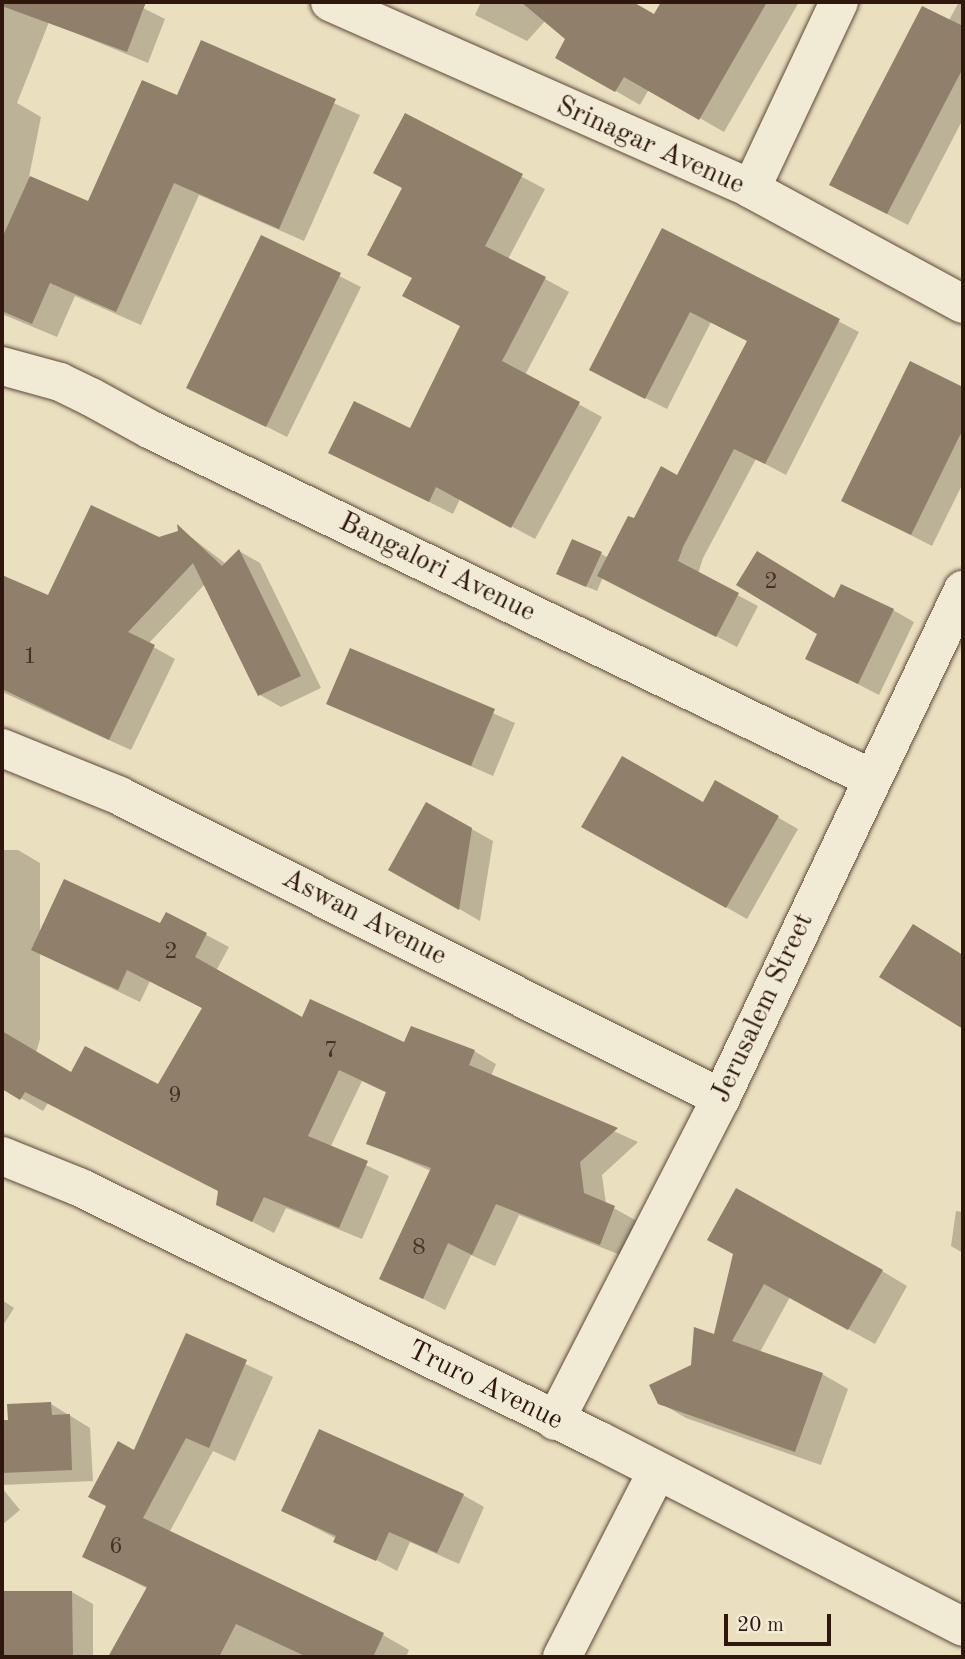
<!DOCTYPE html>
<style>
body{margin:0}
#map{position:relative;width:965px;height:1659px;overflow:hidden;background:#eadfbf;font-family:"Old Standard TT",serif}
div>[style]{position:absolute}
.shadow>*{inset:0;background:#0003}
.building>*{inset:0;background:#907f6a}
.roads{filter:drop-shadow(0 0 2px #5e493a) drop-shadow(0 0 2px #5e493a)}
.minor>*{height:38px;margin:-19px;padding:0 19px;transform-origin:19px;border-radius:19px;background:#f1ead5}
span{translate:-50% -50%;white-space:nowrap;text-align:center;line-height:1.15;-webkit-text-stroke:6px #f1ead5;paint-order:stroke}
.number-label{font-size:24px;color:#473125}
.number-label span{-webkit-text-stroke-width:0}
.street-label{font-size:28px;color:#2f170e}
.frame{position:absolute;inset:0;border:4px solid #2f170e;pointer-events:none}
.scale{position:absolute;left:724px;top:1614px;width:107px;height:32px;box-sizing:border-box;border:4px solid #2f170e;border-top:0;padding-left:9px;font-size:21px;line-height:24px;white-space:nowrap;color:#2f170e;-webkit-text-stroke:5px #f1ead5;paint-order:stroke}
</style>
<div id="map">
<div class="shadow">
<i style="clip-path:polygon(2px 2px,29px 2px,52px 15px,57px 2px,131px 2px,165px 19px,148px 63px,49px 22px,17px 103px,41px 117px,29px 177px,89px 204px,178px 97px,202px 43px,360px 115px,304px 241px,199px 195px,141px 325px,75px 296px,57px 337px,2px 314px)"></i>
<i style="clip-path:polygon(481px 2px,577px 2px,586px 6px,589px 2px,629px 2px,654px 16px,663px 2px,799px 2px,724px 132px,649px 89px,640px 105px,557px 57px,567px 39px,546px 20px,527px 41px,475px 15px)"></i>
<i style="clip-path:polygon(959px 2px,963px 2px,963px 119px,908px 225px,852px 196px)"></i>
<i style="clip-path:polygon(405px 115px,545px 189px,508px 259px,569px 292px,525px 375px,602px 417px,535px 539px,460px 499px,453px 514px,330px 452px,411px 430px,462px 327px,404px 296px,413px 278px,404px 189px)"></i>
<i style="clip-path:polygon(663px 230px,859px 332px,786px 475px,756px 459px,703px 558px,698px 574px,758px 606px,737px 647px,603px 577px,597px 591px,568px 579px,601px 554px,609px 558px,635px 521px,678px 477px,748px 341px,711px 322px,667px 409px,612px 381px)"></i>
<i style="clip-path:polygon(262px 237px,361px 287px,287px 437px,188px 387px)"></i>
<i style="clip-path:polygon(911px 364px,963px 389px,963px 483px,932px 546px,844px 501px)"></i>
<i style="clip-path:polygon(179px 528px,226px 564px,239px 551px,260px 563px,321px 688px,281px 707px,260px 695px,205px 584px,148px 644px,175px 659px,131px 750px,2px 692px,2px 576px,49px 597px,159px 539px,180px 533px)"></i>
<i style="clip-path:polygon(835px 600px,893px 610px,914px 622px,879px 695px,807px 658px)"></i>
<i style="clip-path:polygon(351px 650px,515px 723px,493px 776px,329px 704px)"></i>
<i style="clip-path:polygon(716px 782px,798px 829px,747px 919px,584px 826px,704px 804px)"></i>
<i style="clip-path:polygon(427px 804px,493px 841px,480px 921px,390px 869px)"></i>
<i style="clip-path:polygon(evenodd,2px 850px,18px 850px,40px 863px,40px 935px,161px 925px,167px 914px,229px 947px,216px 971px,302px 1020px,405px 1045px,474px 1051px,496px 1064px,491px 1076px,638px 1142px,602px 1175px,606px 1204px,637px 1221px,623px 1256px,519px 1215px,495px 1266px,471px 1255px,445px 1310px,382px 1278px,431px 1171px,368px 1143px,387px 1093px,362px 1081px,330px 1148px,389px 1176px,362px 1239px,286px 1208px,274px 1233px,218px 1204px,219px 1191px,48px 1103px,43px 1111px,2px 1087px,2px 850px,40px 954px,140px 1002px,150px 981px,204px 1009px,159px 1086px,72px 1074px,36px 1053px,40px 1039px,40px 954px)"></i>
<i style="clip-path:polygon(956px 1211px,963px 1212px,963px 1253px,951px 1246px)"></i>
<i style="clip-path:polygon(734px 1253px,882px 1271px,907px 1286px,875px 1344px,790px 1297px,760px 1352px,822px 1374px,848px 1389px,821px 1465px,686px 1418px,659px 1402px,716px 1337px)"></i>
<i style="clip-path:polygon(2px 1300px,14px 1308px,2px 1327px)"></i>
<i style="clip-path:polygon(187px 1336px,273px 1377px,235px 1461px,213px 1451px,169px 1533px,383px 1635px,409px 1650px,406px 1657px,110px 1657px,148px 1589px,84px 1556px)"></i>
<i style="clip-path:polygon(51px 1404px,90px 1428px,93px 1481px,2px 1485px,2px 1422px)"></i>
<i style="clip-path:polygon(2px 1488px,20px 1510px,2px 1525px)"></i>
<i style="clip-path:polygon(463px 1495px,484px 1507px,459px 1564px,410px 1542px,397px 1571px,284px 1511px)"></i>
<i style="clip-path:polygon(2px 1592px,72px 1592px,93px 1604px,93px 1657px,2px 1657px)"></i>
</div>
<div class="building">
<i style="clip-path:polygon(2px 2px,146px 2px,127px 52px,2px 6px)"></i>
<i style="clip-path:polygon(521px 2px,633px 2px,654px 14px,661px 2px,767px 2px,699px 120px,624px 77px,615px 92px,555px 58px,565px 39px)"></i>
<i style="clip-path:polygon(922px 6px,963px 26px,963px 68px,887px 214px,829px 185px)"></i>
<i style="clip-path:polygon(201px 40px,336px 99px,279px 229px,174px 183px,116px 312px,50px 283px,32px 324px,2px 311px,2px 238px,30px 176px,88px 201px,142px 80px,177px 95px)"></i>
<i style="clip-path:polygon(405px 113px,523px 174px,485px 246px,546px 277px,502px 361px,580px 402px,511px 528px,436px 487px,429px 502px,328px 453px,354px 401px,410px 428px,460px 326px,402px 296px,412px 278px,367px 255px,402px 188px,373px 173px)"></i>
<i style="clip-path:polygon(662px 228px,840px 319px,765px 464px,734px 449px,683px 547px,678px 561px,739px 593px,716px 637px,597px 576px,628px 516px,634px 518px,661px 466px,677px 475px,747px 341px,690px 312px,645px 399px,589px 370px)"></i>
<i style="clip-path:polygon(261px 235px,341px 273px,266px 427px,186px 388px)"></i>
<i style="clip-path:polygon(910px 361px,963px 387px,963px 429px,911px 535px,841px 501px)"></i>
<i style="clip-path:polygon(91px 505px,159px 537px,178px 531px,177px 524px,222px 566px,239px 549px,301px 676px,258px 696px,193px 563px,128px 632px,155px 645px,109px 740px,2px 689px,2px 575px,48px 595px)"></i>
<i style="clip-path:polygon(572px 539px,602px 552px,586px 587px,556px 574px)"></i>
<i style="clip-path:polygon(757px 551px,834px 598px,841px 584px,894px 609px,858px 684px,805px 659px,817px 634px,736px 585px)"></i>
<i style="clip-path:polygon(350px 648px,495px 709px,471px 766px,326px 704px)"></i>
<i style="clip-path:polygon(622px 756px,703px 802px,715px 780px,779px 816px,726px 908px,581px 827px)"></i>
<i style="clip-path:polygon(426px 802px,472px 828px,459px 910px,388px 870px)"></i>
<i style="clip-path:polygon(64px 879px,160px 923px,166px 912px,207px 933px,195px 957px,302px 1017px,310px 999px,404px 1042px,411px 1026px,475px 1050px,469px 1065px,618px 1128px,580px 1162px,584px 1193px,615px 1206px,600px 1245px,496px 1204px,472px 1255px,448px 1243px,423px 1299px,379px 1279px,431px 1168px,366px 1144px,386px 1092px,339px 1070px,308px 1136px,368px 1161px,339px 1228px,264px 1197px,252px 1222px,216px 1205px,218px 1191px,25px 1092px,20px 1100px,2px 1089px,2px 1031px,71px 1072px,85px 1046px,158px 1084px,202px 1008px,127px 970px,118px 990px,31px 950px)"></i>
<i style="clip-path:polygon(913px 924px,963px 955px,963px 1029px,879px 977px)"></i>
<i style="clip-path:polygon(736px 1188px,883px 1270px,848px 1330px,764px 1284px,732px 1341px,823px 1373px,795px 1452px,658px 1404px,649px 1385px,691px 1365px,694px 1327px,714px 1334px,733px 1254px,707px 1240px)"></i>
<i style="clip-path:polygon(186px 1333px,247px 1360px,209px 1448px,186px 1438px,143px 1518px,384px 1633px,373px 1657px,307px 1657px,236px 1624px,219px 1657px,108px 1657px,147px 1587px,82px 1557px,106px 1506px,88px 1497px,118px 1441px,134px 1450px)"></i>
<i style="clip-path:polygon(51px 1402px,52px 1415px,70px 1414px,72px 1470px,2px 1473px,2px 1420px,8px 1420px,7px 1404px)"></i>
<i style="clip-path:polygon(319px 1429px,464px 1494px,437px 1553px,389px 1532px,376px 1561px,333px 1542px,336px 1536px,281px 1511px)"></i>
<i style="clip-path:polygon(2px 1591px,72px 1591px,73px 1657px,2px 1657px)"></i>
</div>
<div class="roads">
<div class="minor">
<i style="left:330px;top:2px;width:461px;rotate:23.9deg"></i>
<i style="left:751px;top:189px;width:241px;rotate:28.5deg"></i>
<i style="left:751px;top:189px;width:207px;rotate:-64.8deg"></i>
<i style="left:2px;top:366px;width:60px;rotate:15.4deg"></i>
<i style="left:60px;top:382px;width:34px;rotate:26deg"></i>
<i style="left:91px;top:397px;width:68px;rotate:28.8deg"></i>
<i style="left:151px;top:430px;width:800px;rotate:25.8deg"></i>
<i style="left:2px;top:748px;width:127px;rotate:22.1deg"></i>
<i style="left:120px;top:796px;width:673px;rotate:26.68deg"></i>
<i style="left:2px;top:1156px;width:83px;rotate:21.9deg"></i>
<i style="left:79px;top:1187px;width:577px;rotate:25.99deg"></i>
<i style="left:598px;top:1440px;width:410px;rotate:27.1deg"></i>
<i style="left:555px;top:1421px;width:363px;rotate:-62.8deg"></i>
<i style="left:721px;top:1098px;width:563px;rotate:-64.53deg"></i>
<i style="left:562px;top:1657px;width:207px;rotate:-62.9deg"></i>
</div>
</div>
<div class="number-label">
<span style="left:771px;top:583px">2</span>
<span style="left:30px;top:658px">1</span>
<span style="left:171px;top:953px">2</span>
<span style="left:331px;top:1052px">7</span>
<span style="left:175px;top:1097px">9</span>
<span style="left:419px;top:1249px">8</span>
<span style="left:116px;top:1548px">6</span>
</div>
<div class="street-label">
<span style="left:650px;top:146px;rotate:24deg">Srinagar Avenue</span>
<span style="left:437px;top:568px;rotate:26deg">Bangalori Avenue</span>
<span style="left:364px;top:918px;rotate:27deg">Aswan Avenue</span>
<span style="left:763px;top:1008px;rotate:-65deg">Jerusalem Street</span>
<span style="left:485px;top:1386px;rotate:26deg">Truro Avenue</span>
</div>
<div class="frame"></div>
<div class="scale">20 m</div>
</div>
